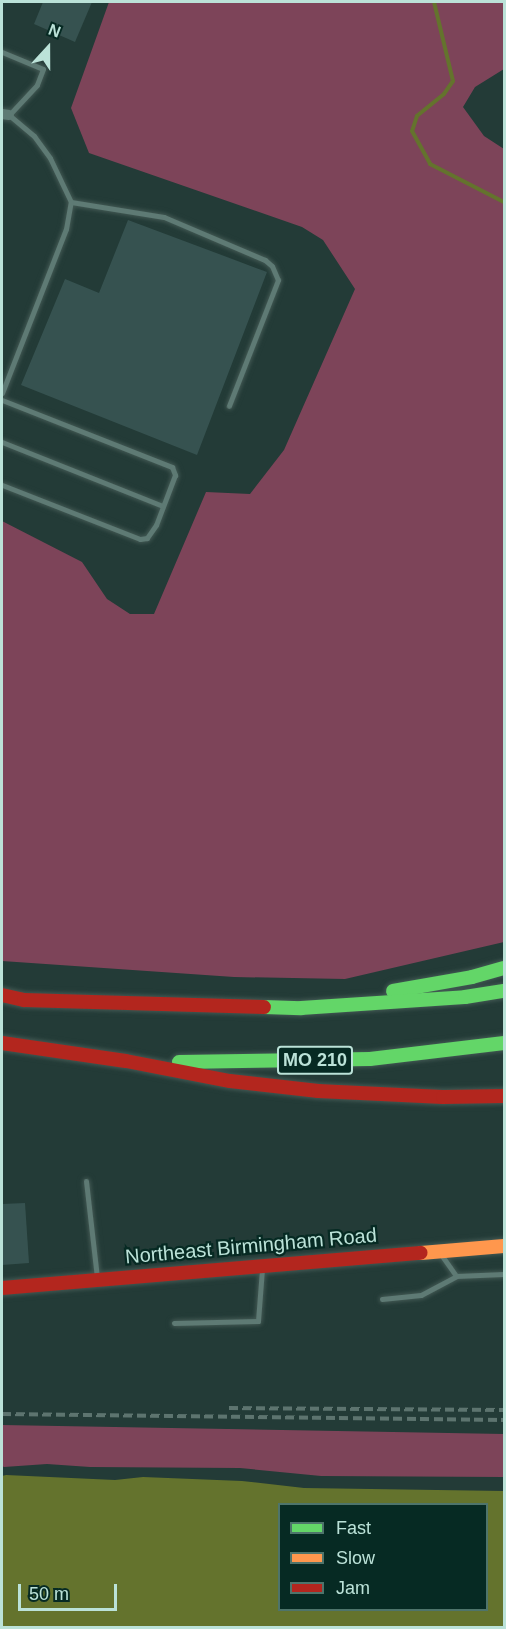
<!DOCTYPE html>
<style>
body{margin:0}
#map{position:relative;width:506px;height:1629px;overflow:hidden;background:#233b37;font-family:Helvetica,sans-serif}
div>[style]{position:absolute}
.green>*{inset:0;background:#7d4459}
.water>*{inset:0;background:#64732d}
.stream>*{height:4px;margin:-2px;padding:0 2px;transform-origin:2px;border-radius:2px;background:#64732d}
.building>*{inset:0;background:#365250}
.roads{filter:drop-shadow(0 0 2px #425853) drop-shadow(0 0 2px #425853)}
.lane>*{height:5px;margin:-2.5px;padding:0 2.5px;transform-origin:2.5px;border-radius:2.5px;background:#5e7a74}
.street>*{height:10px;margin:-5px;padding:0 5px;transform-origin:5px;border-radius:5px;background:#5e7a74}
.fast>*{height:14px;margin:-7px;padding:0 7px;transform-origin:7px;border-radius:7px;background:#63d668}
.slow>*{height:14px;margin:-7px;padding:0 7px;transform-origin:7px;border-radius:7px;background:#ff974d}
.jam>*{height:14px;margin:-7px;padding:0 7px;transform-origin:7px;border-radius:7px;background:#b3261e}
.rail>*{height:4px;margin-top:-2px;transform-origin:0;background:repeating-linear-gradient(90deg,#5d746f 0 9px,transparent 0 13.5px)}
span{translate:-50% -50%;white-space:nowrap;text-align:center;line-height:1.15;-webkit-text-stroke:4.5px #062a23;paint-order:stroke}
.shield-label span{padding:2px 4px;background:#062a23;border:2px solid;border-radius:4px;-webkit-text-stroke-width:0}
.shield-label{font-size:18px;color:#bbe2d8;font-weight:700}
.street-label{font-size:20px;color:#bbe2d8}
.frame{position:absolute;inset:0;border:3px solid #bbe2d8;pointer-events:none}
.legend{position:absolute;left:278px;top:1503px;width:210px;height:108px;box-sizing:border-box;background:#062a23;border:2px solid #4e746b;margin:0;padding:8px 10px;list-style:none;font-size:18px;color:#bbe2d8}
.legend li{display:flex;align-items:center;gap:12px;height:30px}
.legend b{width:30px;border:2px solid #4e746b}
.north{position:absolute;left:18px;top:18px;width:60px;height:60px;-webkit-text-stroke:4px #062a23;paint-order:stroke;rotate:21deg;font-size:16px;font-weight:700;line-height:24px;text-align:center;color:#bbe2d8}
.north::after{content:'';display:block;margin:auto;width:21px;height:27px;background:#bbe2d8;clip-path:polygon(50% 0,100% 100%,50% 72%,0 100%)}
.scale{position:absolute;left:18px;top:1584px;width:99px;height:27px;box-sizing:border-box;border:3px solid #bbe2d8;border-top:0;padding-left:8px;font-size:18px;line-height:21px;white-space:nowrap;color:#bbe2d8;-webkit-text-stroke:4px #062a23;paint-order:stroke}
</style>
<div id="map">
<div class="green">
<i style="clip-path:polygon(109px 2px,504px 2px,504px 69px,475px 87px,463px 107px,484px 136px,504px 149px,504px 942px,345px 979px,234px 977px,2px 961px,2px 521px,82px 562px,107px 599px,130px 614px,154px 614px,206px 492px,250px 494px,284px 450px,355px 289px,323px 240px,302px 227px,89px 153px,71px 108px)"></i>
<i style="clip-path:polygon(2px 1425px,504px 1434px,504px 1477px,321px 1476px,240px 1468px,90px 1467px,47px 1464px,4px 1467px,2px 1466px)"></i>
</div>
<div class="water">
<i style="clip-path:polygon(evenodd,6px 1475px,115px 1480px,143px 1477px,242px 1481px,304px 1488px,504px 1491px,504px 1627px,2px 1627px,2px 1476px,6px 1475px,280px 1504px,486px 1504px,486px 1610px,280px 1610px,280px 1504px)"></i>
</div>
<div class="stream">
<i style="left:434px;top:2px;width:81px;rotate:76.5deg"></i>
<i style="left:453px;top:81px;width:16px;rotate:125deg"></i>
<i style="left:444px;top:94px;width:35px;rotate:141deg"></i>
<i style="left:417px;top:116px;width:16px;rotate:108deg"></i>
<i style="left:412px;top:131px;width:38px;rotate:61deg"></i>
<i style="left:430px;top:164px;width:83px;rotate:27.2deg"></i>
</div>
<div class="building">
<i style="clip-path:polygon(43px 2px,92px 2px,75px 42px,34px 24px)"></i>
<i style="clip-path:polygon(128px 220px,267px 272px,197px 455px,21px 385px,65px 279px,99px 293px)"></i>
<i style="clip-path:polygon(25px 1203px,29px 1263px,2px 1265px,2px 1204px)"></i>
</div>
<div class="roads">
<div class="lane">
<i style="left:2px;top:52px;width:44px;rotate:22.5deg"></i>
<i style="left:43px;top:69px;width:17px;rotate:111deg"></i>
<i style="left:37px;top:85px;width:41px;rotate:133deg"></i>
<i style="left:9px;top:115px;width:33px;rotate:40deg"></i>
<i style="left:34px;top:136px;width:27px;rotate:54deg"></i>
<i style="left:50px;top:158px;width:49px;rotate:64.5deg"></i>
<i style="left:71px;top:202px;width:94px;rotate:9.2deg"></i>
<i style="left:164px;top:217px;width:110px;rotate:23.1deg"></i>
<i style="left:265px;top:260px;width:9px;rotate:41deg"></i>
<i style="left:272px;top:266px;width:15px;rotate:67deg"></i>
<i style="left:278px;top:280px;width:135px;rotate:111.3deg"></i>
<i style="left:2px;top:393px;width:176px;rotate:-68.7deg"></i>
<i style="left:66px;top:229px;width:27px;rotate:-80deg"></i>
<i style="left:2px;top:400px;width:183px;rotate:21.5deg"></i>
<i style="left:172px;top:467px;width:9px;rotate:69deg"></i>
<i style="left:175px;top:475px;width:53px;rotate:110.8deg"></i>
<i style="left:156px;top:525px;width:16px;rotate:125deg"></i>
<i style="left:147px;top:538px;width:7px;rotate:172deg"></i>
<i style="left:140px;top:539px;width:148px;rotate:-158.6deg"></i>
<i style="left:2px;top:442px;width:173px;rotate:21.7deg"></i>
<i style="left:86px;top:1181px;width:97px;rotate:83.5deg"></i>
<i style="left:440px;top:1253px;width:28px;rotate:55deg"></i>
<i style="left:456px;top:1276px;width:48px;rotate:-2.4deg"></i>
<i style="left:382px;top:1299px;width:39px;rotate:-6deg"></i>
<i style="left:421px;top:1295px;width:40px;rotate:-28deg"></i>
<i style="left:174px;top:1323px;width:84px;rotate:-1.4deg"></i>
<i style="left:258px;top:1321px;width:52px;rotate:-85.6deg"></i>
</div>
<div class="street">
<i style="left:2px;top:114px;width:7px;rotate:8deg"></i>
</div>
<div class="fast">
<i style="left:393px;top:991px;width:80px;rotate:-10deg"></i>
<i style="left:472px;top:977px;width:33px;rotate:-16deg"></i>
<i style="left:264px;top:1007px;width:37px;rotate:2deg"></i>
<i style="left:301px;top:1008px;width:164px;rotate:-3.8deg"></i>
<i style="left:465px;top:997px;width:39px;rotate:-9deg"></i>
<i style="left:179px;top:1062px;width:191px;rotate:-0.9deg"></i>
<i style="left:370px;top:1059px;width:135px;rotate:-6.8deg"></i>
</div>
<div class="slow">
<i style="left:421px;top:1253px;width:83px;rotate:-4.8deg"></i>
</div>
<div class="jam">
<i style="left:2px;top:995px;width:23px;rotate:13deg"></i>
<i style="left:24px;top:1000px;width:240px;rotate:1.7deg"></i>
<i style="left:2px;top:1043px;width:125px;rotate:8.3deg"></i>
<i style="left:126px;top:1061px;width:106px;rotate:10.9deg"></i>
<i style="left:230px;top:1081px;width:89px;rotate:6.5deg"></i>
<i style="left:318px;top:1091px;width:125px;rotate:2.7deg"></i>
<i style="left:443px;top:1097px;width:61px;rotate:-0.9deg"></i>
<i style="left:2px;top:1288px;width:420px;rotate:-4.8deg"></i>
</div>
</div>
<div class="rail">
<i style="left:229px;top:1408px;width:275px;rotate:0.4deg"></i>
<i style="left:2px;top:1414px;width:502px;rotate:0.68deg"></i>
</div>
<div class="shield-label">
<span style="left:315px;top:1060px">MO 210</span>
</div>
<div class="street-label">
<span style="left:251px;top:1246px;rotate:-5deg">Northeast Birmingham Road</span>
</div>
<div class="frame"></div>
<ul class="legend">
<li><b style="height:8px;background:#63d668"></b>Fast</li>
<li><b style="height:8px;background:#ff974d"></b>Slow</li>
<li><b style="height:8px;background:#b3261e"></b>Jam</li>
</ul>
<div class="north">N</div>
<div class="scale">50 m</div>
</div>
